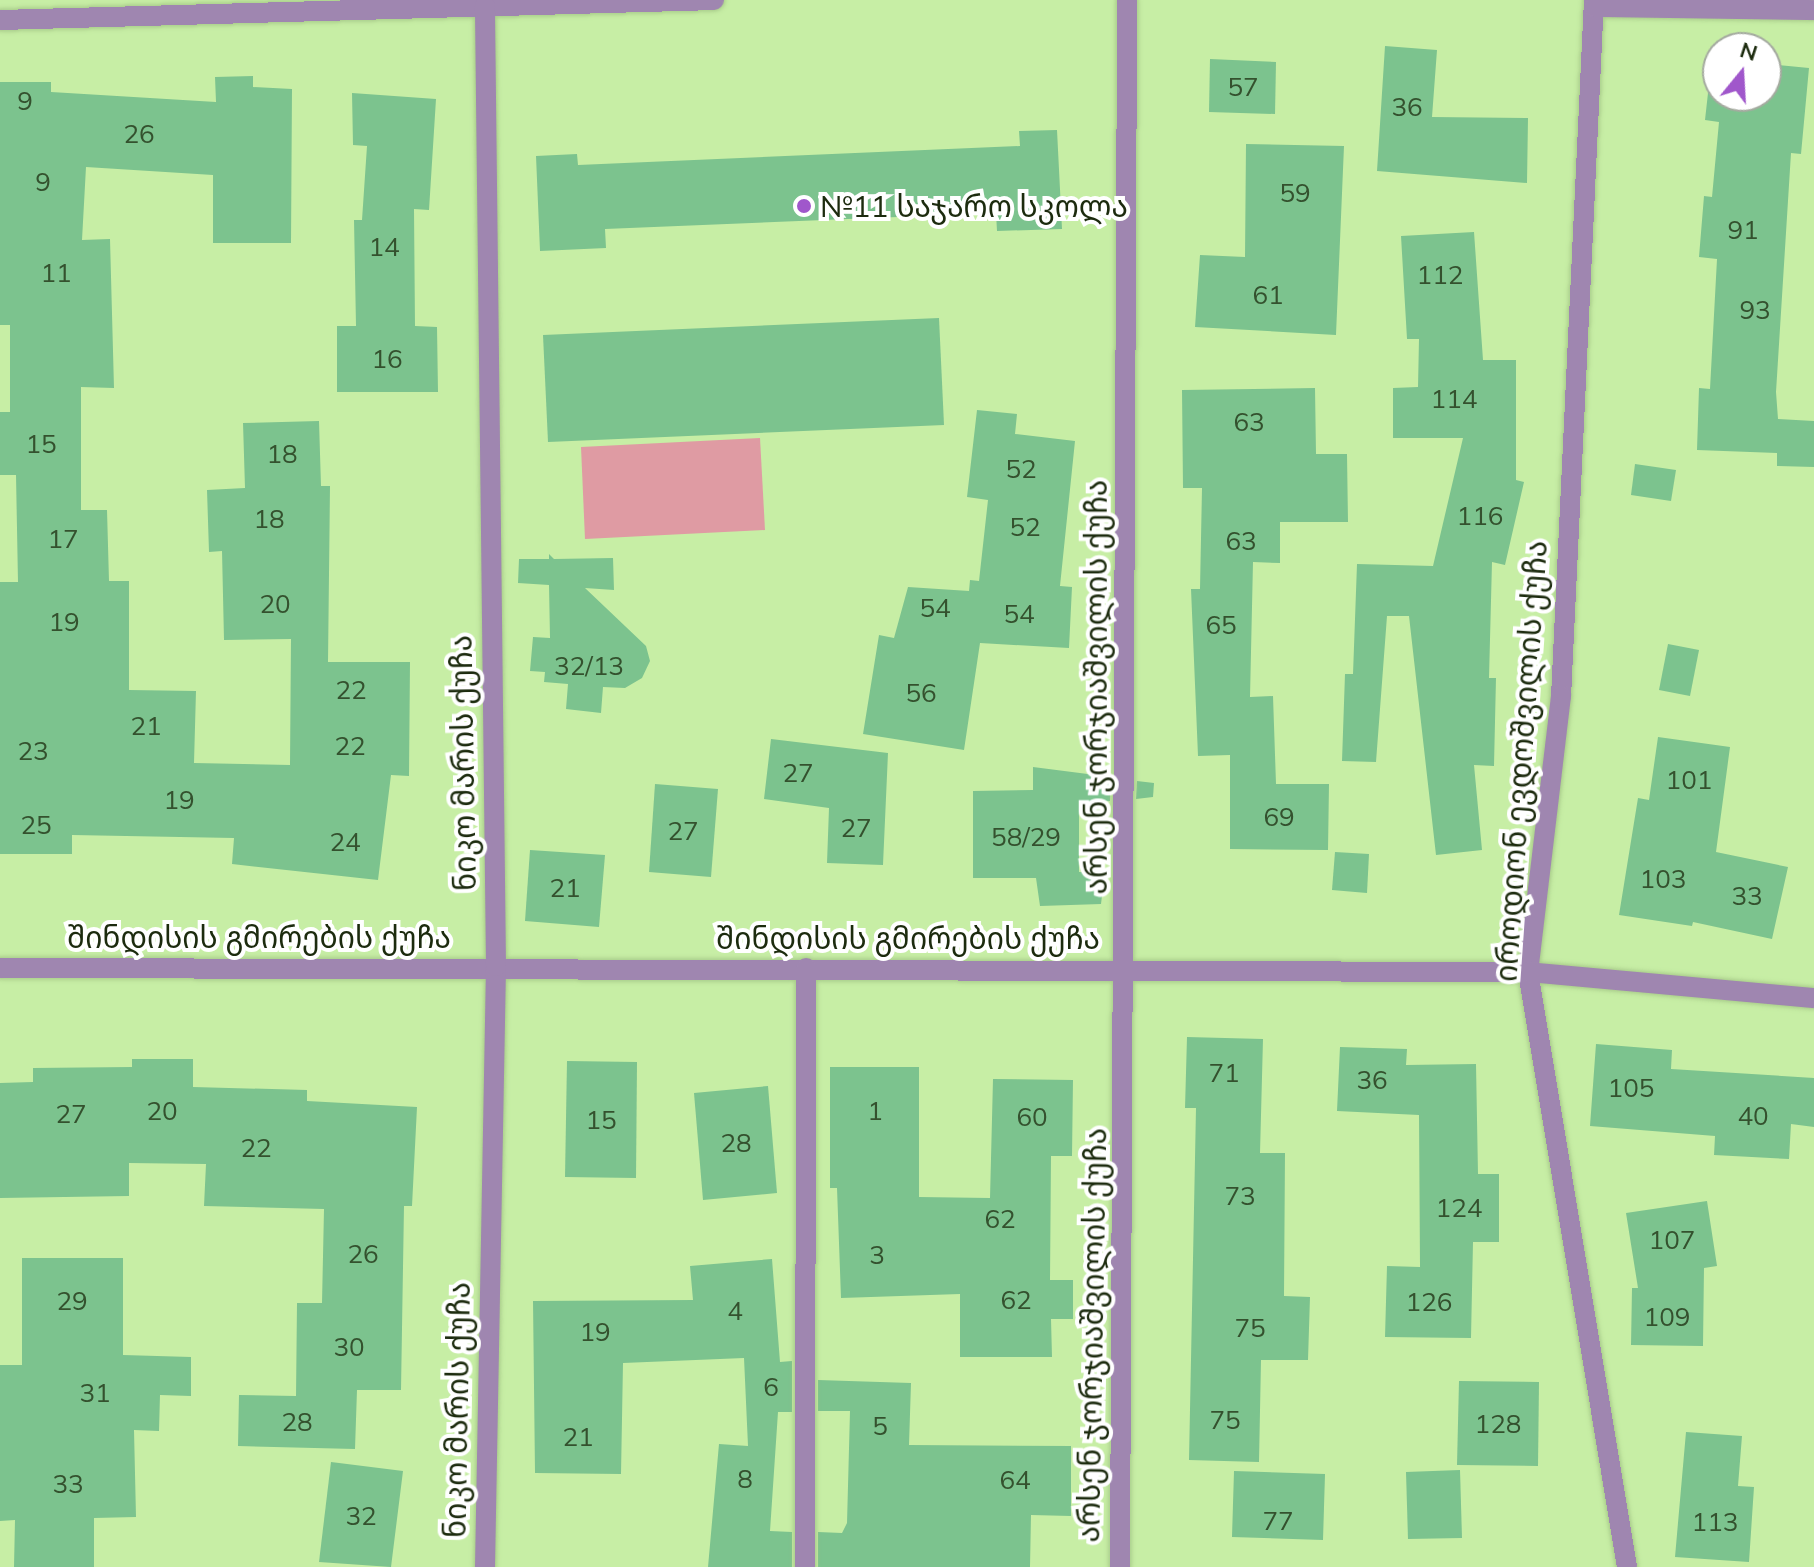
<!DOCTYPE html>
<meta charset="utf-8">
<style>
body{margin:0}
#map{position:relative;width:1814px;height:1567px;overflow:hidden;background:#c7eea5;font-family:Mulish,"Noto Sans Georgian",sans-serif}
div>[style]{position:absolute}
.green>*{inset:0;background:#df9ba3}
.building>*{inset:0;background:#7cc38e}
.roads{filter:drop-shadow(0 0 2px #a8cb8a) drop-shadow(0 0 2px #a8cb8a)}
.minor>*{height:20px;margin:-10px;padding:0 10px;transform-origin:10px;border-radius:10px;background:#9f86b0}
.dots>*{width:22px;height:22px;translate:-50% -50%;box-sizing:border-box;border:4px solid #fff;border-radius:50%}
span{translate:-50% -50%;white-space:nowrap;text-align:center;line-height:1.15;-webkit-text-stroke:8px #fff;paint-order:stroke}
.number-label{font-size:26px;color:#34512e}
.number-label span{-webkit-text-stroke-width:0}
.poi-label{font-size:30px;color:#1c2b0e}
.left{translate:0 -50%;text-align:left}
.street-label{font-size:30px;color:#1c2b0e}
.north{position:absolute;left:1702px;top:32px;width:80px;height:80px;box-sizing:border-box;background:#fff;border:2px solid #a4aa9f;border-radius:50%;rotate:18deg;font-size:22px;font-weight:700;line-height:32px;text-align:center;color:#1c2b0e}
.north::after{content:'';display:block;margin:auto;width:28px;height:36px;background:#a057cb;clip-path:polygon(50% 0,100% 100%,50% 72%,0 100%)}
</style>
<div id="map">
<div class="green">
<i style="clip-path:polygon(760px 438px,765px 530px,585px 539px,581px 447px)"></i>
</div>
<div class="building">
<i style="clip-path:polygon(1385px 46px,1437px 50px,1432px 117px,1528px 118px,1527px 183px,1377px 171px)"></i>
<i style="clip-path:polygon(1210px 59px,1276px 62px,1275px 114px,1209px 112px)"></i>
<i style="clip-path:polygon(1766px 64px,1809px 68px,1801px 154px,1791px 153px,1776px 392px,1778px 419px,1814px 421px,1814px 467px,1777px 466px,1777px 453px,1697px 450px,1699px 388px,1710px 389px,1717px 259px,1699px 257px,1704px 196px,1712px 197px,1719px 122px,1705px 120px,1709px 84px,1718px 85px,1718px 96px,1766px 96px)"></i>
<i style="clip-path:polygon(253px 76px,253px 87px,292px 89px,291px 243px,213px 243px,213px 175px,86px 167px,82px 240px,110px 239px,114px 388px,81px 387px,81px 510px,107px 510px,109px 581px,129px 581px,129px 690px,196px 691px,194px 763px,290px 765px,291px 639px,224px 640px,222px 551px,209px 552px,207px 490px,245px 488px,243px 423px,319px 421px,321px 486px,330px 486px,328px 662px,410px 662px,409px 776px,391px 775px,378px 880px,232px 864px,234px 838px,72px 835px,72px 854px,0 854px,0 582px,18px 582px,16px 475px,0 475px,0 412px,10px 412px,10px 325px,0 325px,0 82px,51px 82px,51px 92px,216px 102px,215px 77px)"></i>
<i style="clip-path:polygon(352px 93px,436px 99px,429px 210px,414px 209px,415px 326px,437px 327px,438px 392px,337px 392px,337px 326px,356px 326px,354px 220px,362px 220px,367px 146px,353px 145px)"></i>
<i style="clip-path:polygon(1057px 130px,1062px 229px,997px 231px,996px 213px,727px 224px,605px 229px,606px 248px,540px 251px,536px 156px,577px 154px,578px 165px,1020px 146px,1019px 131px)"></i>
<i style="clip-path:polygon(1246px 144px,1344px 146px,1336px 335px,1195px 327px,1200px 255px,1245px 257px)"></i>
<i style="clip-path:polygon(1474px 232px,1483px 360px,1516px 360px,1516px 480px,1524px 482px,1505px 565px,1492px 562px,1489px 678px,1496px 678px,1494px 766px,1474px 765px,1482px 850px,1436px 855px,1409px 616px,1387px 616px,1376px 762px,1342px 761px,1345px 674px,1353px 674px,1357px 564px,1433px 566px,1463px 438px,1393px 438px,1393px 388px,1418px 387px,1419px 339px,1407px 339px,1401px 236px)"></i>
<i style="clip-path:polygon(939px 318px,944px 425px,548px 442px,543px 335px)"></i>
<i style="clip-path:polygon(1315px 388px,1316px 454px,1347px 454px,1348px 522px,1280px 522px,1280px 563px,1253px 562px,1250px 697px,1273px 696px,1276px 784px,1329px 784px,1328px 850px,1230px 849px,1230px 755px,1198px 756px,1191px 589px,1200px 589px,1202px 488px,1183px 488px,1182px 390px)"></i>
<i style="clip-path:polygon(977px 410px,1017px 414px,1015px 434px,1075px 441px,1060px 586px,1072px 587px,1069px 648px,980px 643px,964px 750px,863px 734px,879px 635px,894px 638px,908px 587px,969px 591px,970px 580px,979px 581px,988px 500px,967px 497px)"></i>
<i style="clip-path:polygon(1635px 464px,1676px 470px,1671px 501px,1631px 495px)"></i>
<i style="clip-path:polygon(549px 554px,554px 559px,613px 558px,614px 590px,585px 588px,646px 646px,650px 661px,642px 678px,625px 688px,603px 687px,601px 713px,566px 709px,568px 684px,544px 682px,545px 672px,530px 671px,533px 637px,550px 638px,549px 585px,518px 583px,519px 559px,549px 559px)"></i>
<i style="clip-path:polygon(1668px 644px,1699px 650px,1690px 696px,1659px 690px)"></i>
<i style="clip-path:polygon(1658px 737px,1730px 747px,1716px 852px,1788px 867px,1772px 939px,1693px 922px,1692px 926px,1619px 915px,1638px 798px,1649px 800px)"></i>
<i style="clip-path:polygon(771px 739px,888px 753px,883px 865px,827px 863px,829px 808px,764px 799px)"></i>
<i style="clip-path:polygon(1033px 767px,1111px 777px,1110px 801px,1079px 804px,1079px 872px,1105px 871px,1101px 904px,1040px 906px,1036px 878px,973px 878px,973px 791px,1033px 790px)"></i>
<i style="clip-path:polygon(1137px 781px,1154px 783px,1153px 797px,1136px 799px)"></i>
<i style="clip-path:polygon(655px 784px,718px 789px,711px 877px,649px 872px)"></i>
<i style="clip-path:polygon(530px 850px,605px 855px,599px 927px,525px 921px)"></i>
<i style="clip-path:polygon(1335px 852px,1369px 854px,1367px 893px,1332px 890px)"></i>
<i style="clip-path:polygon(1187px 1037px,1263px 1039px,1260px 1153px,1285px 1153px,1284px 1296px,1310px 1297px,1308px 1360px,1261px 1360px,1259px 1462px,1189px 1460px,1196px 1108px,1185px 1108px)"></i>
<i style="clip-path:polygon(1596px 1044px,1672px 1050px,1671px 1069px,1814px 1078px,1814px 1127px,1791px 1124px,1789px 1159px,1714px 1155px,1715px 1136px,1590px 1126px)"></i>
<i style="clip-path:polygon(1340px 1047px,1407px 1049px,1406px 1065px,1476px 1064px,1478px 1174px,1499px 1174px,1499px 1242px,1473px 1242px,1471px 1338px,1385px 1337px,1387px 1266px,1420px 1267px,1419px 1115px,1337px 1111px)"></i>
<i style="clip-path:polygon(132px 1059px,193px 1059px,193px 1087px,307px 1090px,307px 1101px,417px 1107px,412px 1206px,404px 1206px,401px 1390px,357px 1390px,355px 1449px,238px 1446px,239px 1395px,296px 1396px,297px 1303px,322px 1303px,324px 1209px,204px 1206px,206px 1164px,129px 1163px,129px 1196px,0 1198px,0 1083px,33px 1082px,33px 1068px,132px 1067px)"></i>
<i style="clip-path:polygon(567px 1061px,637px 1062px,636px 1178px,565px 1177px)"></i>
<i style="clip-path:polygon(830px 1067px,919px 1067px,919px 1197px,990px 1198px,993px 1079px,1073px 1080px,1072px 1156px,1051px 1156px,1050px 1280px,1073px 1280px,1073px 1319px,1051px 1319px,1052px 1357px,960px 1357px,960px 1294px,841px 1298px,837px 1188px,830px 1188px)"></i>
<i style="clip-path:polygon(768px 1086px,777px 1193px,703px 1200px,694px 1093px)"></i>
<i style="clip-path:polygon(1707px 1201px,1717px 1266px,1704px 1268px,1703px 1346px,1631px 1345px,1632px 1288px,1638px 1288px,1626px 1213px)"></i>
<i style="clip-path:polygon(22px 1258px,123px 1258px,123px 1355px,191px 1357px,191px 1396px,160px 1395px,159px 1431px,134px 1430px,136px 1517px,94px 1518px,94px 1567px,14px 1567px,15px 1520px,0 1521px,0 1365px,22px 1365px)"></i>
<i style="clip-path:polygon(772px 1259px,780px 1362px,792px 1361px,792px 1412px,778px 1412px,770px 1531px,792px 1532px,792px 1567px,708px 1567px,719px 1444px,748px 1446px,744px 1358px,623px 1363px,621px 1474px,535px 1473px,533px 1301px,693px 1300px,690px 1266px)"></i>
<i style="clip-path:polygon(818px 1380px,911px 1383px,909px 1445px,1071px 1446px,1071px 1516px,1031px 1515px,1030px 1567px,818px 1567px,818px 1532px,842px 1533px,847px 1523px,850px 1411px,818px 1411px)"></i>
<i style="clip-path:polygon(1459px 1381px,1539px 1382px,1538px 1466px,1457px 1465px)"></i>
<i style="clip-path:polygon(1686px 1432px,1742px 1436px,1738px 1486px,1754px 1487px,1749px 1562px,1675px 1557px)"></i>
<i style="clip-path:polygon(331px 1462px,403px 1471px,391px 1567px,319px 1562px)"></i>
<i style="clip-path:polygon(1460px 1470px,1462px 1538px,1408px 1539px,1406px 1472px)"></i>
<i style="clip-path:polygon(1234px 1471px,1325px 1474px,1323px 1540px,1232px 1537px)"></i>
</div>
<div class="roads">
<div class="minor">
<i style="left:1594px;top:0;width:697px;rotate:92.71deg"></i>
<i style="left:1561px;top:696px;width:278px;rotate:96.8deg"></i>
<i style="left:1528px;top:972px;width:603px;rotate:80.55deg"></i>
<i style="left:1594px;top:7px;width:220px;rotate:0.8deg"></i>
<i style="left:0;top:20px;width:714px;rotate:-1.6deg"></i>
<i style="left:0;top:968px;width:1528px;rotate:0.15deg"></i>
<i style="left:1528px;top:972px;width:287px;rotate:5.2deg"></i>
<i style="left:485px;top:1567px;width:601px;rotate:-88.95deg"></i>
<i style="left:496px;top:966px;width:960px;rotate:-90.66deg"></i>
<i style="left:805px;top:1567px;width:599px;rotate:-89.9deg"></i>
<i style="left:1120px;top:1567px;width:1567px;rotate:-89.74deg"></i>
</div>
</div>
<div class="dots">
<i style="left:804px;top:206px;background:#a057cb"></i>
</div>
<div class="number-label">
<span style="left:1243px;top:87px">57</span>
<span style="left:25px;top:101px">9</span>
<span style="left:1407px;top:107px">36</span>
<span style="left:139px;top:134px">26</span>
<span style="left:43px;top:182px">9</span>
<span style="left:1295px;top:193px">59</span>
<span style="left:1743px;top:230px">91</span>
<span style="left:384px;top:247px">14</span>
<span style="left:56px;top:273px">11</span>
<span style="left:1440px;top:275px">112</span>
<span style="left:1268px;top:295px">61</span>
<span style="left:1755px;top:310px">93</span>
<span style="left:387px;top:359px">16</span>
<span style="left:1454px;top:399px">114</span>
<span style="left:1249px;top:422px">63</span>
<span style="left:41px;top:444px">15</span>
<span style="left:282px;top:454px">18</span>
<span style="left:1021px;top:469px">52</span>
<span style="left:1480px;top:516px">116</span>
<span style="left:269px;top:519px">18</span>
<span style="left:1025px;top:527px">52</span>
<span style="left:63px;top:539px">17</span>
<span style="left:1241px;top:541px">63</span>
<span style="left:275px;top:604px">20</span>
<span style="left:935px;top:608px">54</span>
<span style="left:1019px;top:614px">54</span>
<span style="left:64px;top:622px">19</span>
<span style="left:1221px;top:625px">65</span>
<span style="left:589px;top:666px">32/13</span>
<span style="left:351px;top:690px">22</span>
<span style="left:921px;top:693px">56</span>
<span style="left:146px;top:726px">21</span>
<span style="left:350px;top:746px">22</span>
<span style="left:33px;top:751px">23</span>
<span style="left:798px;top:773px">27</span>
<span style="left:1689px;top:780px">101</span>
<span style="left:179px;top:800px">19</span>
<span style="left:1279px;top:817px">69</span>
<span style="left:36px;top:825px">25</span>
<span style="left:856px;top:828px">27</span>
<span style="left:683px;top:831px">27</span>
<span style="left:1026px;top:837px">58/29</span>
<span style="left:345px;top:842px">24</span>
<span style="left:1663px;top:879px">103</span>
<span style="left:565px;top:888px">21</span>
<span style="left:1747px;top:896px">33</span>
<span style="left:1224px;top:1073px">71</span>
<span style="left:1372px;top:1080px">36</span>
<span style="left:1631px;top:1088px">105</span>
<span style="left:162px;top:1111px">20</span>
<span style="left:875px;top:1111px">1</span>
<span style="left:71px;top:1114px">27</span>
<span style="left:1753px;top:1116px">40</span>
<span style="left:1032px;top:1117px">60</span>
<span style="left:601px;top:1120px">15</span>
<span style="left:736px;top:1143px">28</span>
<span style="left:256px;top:1148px">22</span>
<span style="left:1240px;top:1196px">73</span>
<span style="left:1459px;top:1208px">124</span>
<span style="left:1000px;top:1219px">62</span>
<span style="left:1672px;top:1240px">107</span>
<span style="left:363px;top:1254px">26</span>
<span style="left:877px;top:1255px">3</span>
<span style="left:1016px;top:1300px">62</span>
<span style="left:72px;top:1301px">29</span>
<span style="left:1429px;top:1302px">126</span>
<span style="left:735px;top:1311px">4</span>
<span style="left:1667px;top:1317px">109</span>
<span style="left:1250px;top:1328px">75</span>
<span style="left:595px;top:1332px">19</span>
<span style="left:349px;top:1347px">30</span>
<span style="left:771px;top:1387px">6</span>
<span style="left:95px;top:1393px">31</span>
<span style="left:1225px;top:1420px">75</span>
<span style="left:297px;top:1422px">28</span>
<span style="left:1498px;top:1424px">128</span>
<span style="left:880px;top:1426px">5</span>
<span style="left:578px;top:1437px">21</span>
<span style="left:745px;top:1479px">8</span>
<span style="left:1015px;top:1480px">64</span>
<span style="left:68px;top:1484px">33</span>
<span style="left:361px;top:1516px">32</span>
<span style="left:1278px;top:1521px">77</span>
<span style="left:1715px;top:1522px">113</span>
</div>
<div class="poi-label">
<span class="left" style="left:820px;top:206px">№11 საჯარო სკოლა</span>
</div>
<div class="street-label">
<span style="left:1096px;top:687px;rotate:-90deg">არსენ ჯორჯიაშვილის ქუჩა</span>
<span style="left:1521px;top:761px;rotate:-86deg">იროდიონ ევდოშვილის ქუჩა</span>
<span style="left:463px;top:763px;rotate:-91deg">ნიკო მარის ქუჩა</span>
<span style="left:259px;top:937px">შინდისის გმირების ქუჩა</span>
<span style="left:908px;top:938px">შინდისის გმირების ქუჩა</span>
<span style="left:1092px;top:1335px;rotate:-89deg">არსენ ჯორჯიაშვილის ქუჩა</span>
<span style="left:457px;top:1410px;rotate:-89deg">ნიკო მარის ქუჩა</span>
</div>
<div class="north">N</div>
</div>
